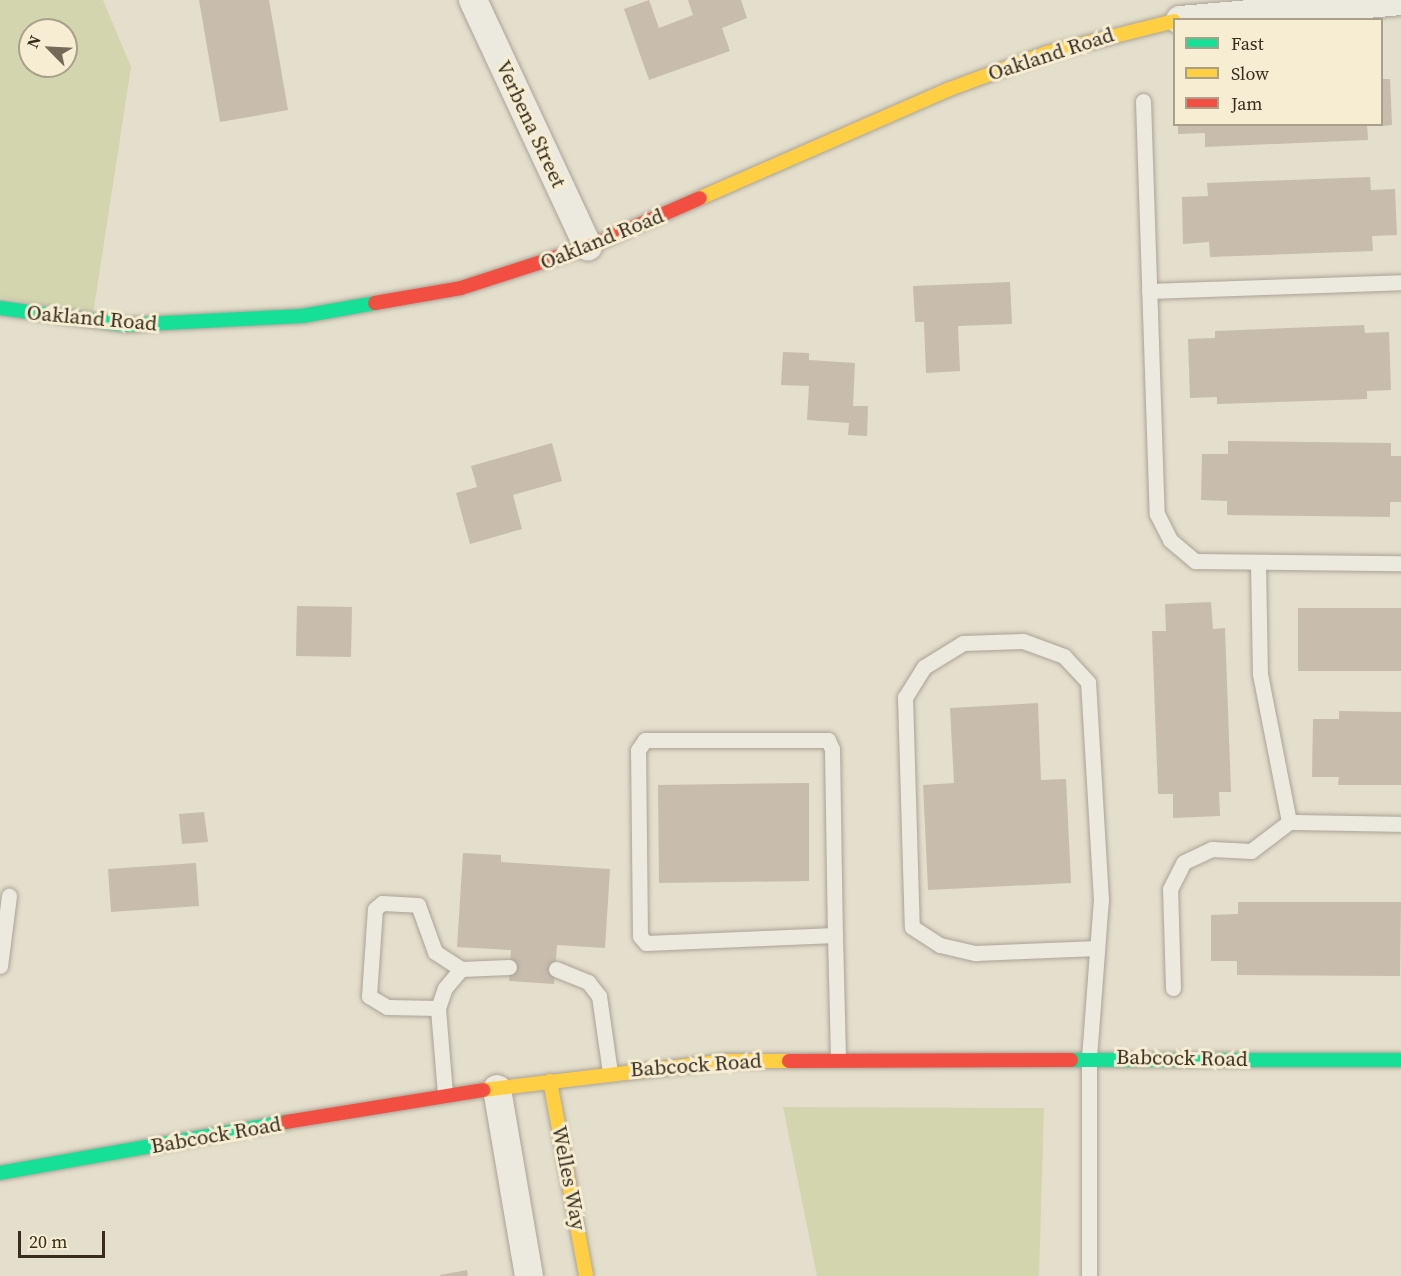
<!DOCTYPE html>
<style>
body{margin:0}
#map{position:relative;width:1401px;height:1276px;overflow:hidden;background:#e4decc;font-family:"Source Serif 4",serif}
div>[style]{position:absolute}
.green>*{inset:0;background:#d3d5ae}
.building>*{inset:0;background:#c8bcad}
.roads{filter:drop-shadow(0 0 2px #aaa396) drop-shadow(0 0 2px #aaa396)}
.lane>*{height:15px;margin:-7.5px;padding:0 7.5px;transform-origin:7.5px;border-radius:7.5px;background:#ece9df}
.street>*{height:28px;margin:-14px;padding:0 14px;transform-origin:14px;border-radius:14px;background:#ece9df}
.fast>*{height:14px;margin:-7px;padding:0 7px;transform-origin:7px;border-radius:7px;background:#16e098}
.slow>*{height:14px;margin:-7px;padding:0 7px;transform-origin:7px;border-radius:7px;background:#ffcf43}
.jam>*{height:14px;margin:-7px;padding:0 7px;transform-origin:7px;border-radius:7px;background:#f24e42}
span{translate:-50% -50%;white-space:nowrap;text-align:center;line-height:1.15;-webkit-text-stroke:6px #f6edd2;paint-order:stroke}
.street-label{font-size:21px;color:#392c1d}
.legend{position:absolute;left:1173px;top:18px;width:210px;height:108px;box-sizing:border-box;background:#f6edd2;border:2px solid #aaa08a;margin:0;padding:8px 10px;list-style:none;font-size:18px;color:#392c1d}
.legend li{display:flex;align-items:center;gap:12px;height:30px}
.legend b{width:30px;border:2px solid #aaa08a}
.north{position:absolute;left:18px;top:18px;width:60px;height:60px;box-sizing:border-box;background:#f6edd2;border:2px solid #aaa08a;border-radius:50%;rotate:294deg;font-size:16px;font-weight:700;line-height:24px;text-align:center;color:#392c1d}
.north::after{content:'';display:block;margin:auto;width:21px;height:27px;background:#756a5a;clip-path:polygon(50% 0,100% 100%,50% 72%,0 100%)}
.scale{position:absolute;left:18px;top:1231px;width:87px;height:27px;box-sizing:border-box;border:3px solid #392c1d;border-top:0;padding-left:8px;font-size:18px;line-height:21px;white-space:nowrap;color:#392c1d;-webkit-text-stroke:4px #f6edd2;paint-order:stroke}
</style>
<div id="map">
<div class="green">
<i style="clip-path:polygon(evenodd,0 0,103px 0,131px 67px,93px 314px,0 297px,0 0,30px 30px,66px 30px,66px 66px,30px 66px,30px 30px)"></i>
<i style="clip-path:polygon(783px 1107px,1044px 1108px,1039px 1276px,817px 1276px)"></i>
</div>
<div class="building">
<i style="clip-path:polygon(199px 0,269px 0,288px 110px,220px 122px)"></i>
<i style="clip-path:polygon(649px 0,659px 28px,693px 15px,688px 0,741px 0,747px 18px,722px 28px,730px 51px,649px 80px,624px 9px)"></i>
<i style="clip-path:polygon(1382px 79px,1390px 79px,1392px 125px,1382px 126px)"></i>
<i style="clip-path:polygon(1178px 124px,1367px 124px,1368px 140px,1205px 147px,1205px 133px,1178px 134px)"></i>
<i style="clip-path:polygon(1370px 177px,1371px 190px,1395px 189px,1397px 235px,1372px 236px,1373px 251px,1210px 257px,1209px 242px,1183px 244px,1182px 197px,1208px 196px,1207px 183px)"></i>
<i style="clip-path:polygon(1010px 282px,1012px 324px,958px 326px,960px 371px,926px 373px,924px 322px,915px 322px,913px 286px)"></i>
<i style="clip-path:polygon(1364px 325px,1365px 333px,1389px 332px,1391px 390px,1367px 391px,1367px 399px,1217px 404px,1217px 397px,1190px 398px,1188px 339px,1215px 338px,1215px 331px)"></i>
<i style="clip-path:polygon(783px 352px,809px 353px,809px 360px,855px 363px,853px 406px,868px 406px,867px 436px,848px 435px,849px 423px,807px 420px,809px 386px,781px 385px)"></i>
<i style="clip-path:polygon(1228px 441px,1391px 443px,1391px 456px,1401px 456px,1401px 502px,1390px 502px,1390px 517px,1227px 515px,1227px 501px,1201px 500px,1202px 454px,1228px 454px)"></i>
<i style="clip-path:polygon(552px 443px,562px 481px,513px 495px,522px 529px,470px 544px,456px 493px,477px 487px,471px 466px)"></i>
<i style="clip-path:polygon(1211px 602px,1213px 629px,1225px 628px,1231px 792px,1219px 792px,1220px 816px,1173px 818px,1173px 794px,1158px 794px,1152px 631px,1166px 631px,1165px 604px)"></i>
<i style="clip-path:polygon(297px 606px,352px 607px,351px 657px,296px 656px)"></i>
<i style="clip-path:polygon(1298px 608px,1401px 608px,1401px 671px,1298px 671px)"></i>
<i style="clip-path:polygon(1038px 703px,1041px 780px,1066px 779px,1071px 883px,928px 890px,923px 785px,954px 783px,950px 708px)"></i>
<i style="clip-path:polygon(1339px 711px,1401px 712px,1401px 785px,1338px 785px,1339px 777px,1312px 777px,1313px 719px,1339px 719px)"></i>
<i style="clip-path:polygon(809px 783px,809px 881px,659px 883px,658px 785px)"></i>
<i style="clip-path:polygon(204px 812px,208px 842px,182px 844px,179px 814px)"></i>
<i style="clip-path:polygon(463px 853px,501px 855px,501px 862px,610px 869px,605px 948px,557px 945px,554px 984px,509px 981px,511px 950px,457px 947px)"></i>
<i style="clip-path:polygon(196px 863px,199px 906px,111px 912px,108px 869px)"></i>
<i style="clip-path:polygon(1238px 902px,1401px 902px,1400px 976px,1237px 975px,1237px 961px,1211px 961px,1211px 915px,1238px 914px)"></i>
<i style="clip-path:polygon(467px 1270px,468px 1276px,440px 1276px,440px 1275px)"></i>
</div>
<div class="roads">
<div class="lane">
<i style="left:1143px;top:101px;width:413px;rotate:88.1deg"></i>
<i style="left:1157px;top:514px;width:29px;rotate:63deg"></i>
<i style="left:1170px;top:540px;width:33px;rotate:40deg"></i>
<i style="left:1195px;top:561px;width:206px;rotate:0.6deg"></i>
<i style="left:1149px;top:291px;width:252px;rotate:-2deg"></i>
<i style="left:1258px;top:562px;width:112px;rotate:89deg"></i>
<i style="left:1260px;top:674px;width:151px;rotate:78.9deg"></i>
<i style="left:835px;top:935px;width:189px;rotate:177.6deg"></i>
<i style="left:646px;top:943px;width:9px;rotate:-131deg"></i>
<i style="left:640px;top:936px;width:186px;rotate:-90.6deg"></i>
<i style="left:638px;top:750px;width:12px;rotate:-55deg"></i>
<i style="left:645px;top:740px;width:183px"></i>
<i style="left:828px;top:740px;width:10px;rotate:66deg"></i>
<i style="left:832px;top:749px;width:186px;rotate:89.1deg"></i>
<i style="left:835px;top:935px;width:124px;rotate:88.6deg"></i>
<i style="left:0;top:966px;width:71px;rotate:-82.7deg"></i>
<i style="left:556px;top:969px;width:35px;rotate:22deg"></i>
<i style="left:588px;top:982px;width:18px;rotate:52deg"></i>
<i style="left:599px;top:996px;width:77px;rotate:81.8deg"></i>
<i style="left:1173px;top:988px;width:99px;rotate:-91.7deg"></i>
<i style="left:1170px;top:889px;width:30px;rotate:-63deg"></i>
<i style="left:1184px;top:862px;width:31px;rotate:-25deg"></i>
<i style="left:1212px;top:849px;width:39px;rotate:3deg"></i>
<i style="left:1251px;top:851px;width:48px;rotate:-37.3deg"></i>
<i style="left:1289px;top:822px;width:112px;rotate:1deg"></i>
<i style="left:438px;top:1008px;width:51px;rotate:-178.9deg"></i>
<i style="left:387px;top:1007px;width:21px;rotate:-149deg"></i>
<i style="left:369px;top:996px;width:87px;rotate:-86.1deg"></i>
<i style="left:375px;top:909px;width:9px;rotate:-41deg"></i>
<i style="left:382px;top:903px;width:36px;rotate:3deg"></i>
<i style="left:418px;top:905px;width:50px;rotate:70.1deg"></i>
<i style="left:435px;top:952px;width:31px;rotate:33deg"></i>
<i style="left:445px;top:1094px;width:86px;rotate:-94.7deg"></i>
<i style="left:438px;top:1008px;width:21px;rotate:-71deg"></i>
<i style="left:445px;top:988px;width:25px;rotate:-50deg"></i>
<i style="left:461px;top:969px;width:48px;rotate:-2.4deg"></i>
<i style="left:1089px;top:1276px;width:218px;rotate:-90deg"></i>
<i style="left:1089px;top:1058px;width:158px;rotate:-85.7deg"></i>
<i style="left:1101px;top:900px;width:218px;rotate:-93.4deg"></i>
<i style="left:1088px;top:682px;width:35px;rotate:-133deg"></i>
<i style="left:1064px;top:656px;width:44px;rotate:-159.9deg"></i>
<i style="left:1023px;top:641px;width:60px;rotate:178.1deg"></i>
<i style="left:963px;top:643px;width:46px;rotate:148.4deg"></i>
<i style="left:924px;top:667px;width:36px;rotate:122deg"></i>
<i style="left:905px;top:697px;width:230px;rotate:88.3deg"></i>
<i style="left:912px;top:927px;width:33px;rotate:33deg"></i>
<i style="left:940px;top:945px;width:37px;rotate:13deg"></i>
<i style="left:976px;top:953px;width:120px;rotate:-2.4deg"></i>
</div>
<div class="street">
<i style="left:473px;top:0;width:272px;rotate:65deg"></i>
<i style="left:1180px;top:20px;width:222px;rotate:-4.9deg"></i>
<i style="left:497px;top:1089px;width:190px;rotate:80.3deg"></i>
</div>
<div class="fast">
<i style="left:0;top:308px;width:126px;rotate:7.7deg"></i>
<i style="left:125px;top:325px;width:177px;rotate:-2.9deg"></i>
<i style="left:302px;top:316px;width:74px;rotate:-10.1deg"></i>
<i style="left:1071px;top:1060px;width:330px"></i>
<i style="left:0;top:1173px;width:291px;rotate:-10.1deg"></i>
</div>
<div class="slow">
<i style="left:700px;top:198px;width:270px;rotate:-23.6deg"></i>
<i style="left:947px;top:90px;width:107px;rotate:-20.3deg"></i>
<i style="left:1047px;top:53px;width:131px;rotate:-14.1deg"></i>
<i style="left:550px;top:1081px;width:198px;rotate:79.5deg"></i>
<i style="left:483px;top:1090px;width:247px;rotate:-6.8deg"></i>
<i style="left:728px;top:1061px;width:61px"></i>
</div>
<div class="jam">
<i style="left:375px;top:303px;width:87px;rotate:-9.9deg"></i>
<i style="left:461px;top:288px;width:133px;rotate:-17.9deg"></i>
<i style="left:588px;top:247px;width:122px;rotate:-23.6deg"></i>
<i style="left:789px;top:1061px;width:282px;rotate:-0.2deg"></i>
<i style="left:286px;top:1122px;width:200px;rotate:-9.2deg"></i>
</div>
</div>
<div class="street-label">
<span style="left:1051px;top:54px;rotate:-18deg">Oakland Road</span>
<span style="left:531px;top:124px;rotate:65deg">Verbena Street</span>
<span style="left:602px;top:239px;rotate:-22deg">Oakland Road</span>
<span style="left:92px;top:318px;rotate:5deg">Oakland Road</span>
<span style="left:1182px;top:1058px;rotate:1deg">Babcock Road</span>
<span style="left:696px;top:1065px;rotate:-4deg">Babcock Road</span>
<span style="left:216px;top:1135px;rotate:-10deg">Babcock Road</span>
<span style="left:569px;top:1178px;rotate:79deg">Welles Way</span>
</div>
<ul class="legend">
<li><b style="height:8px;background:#16e098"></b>Fast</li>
<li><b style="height:8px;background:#ffcf43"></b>Slow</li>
<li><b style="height:8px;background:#f24e42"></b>Jam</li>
</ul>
<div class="north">N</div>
<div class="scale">20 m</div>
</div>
